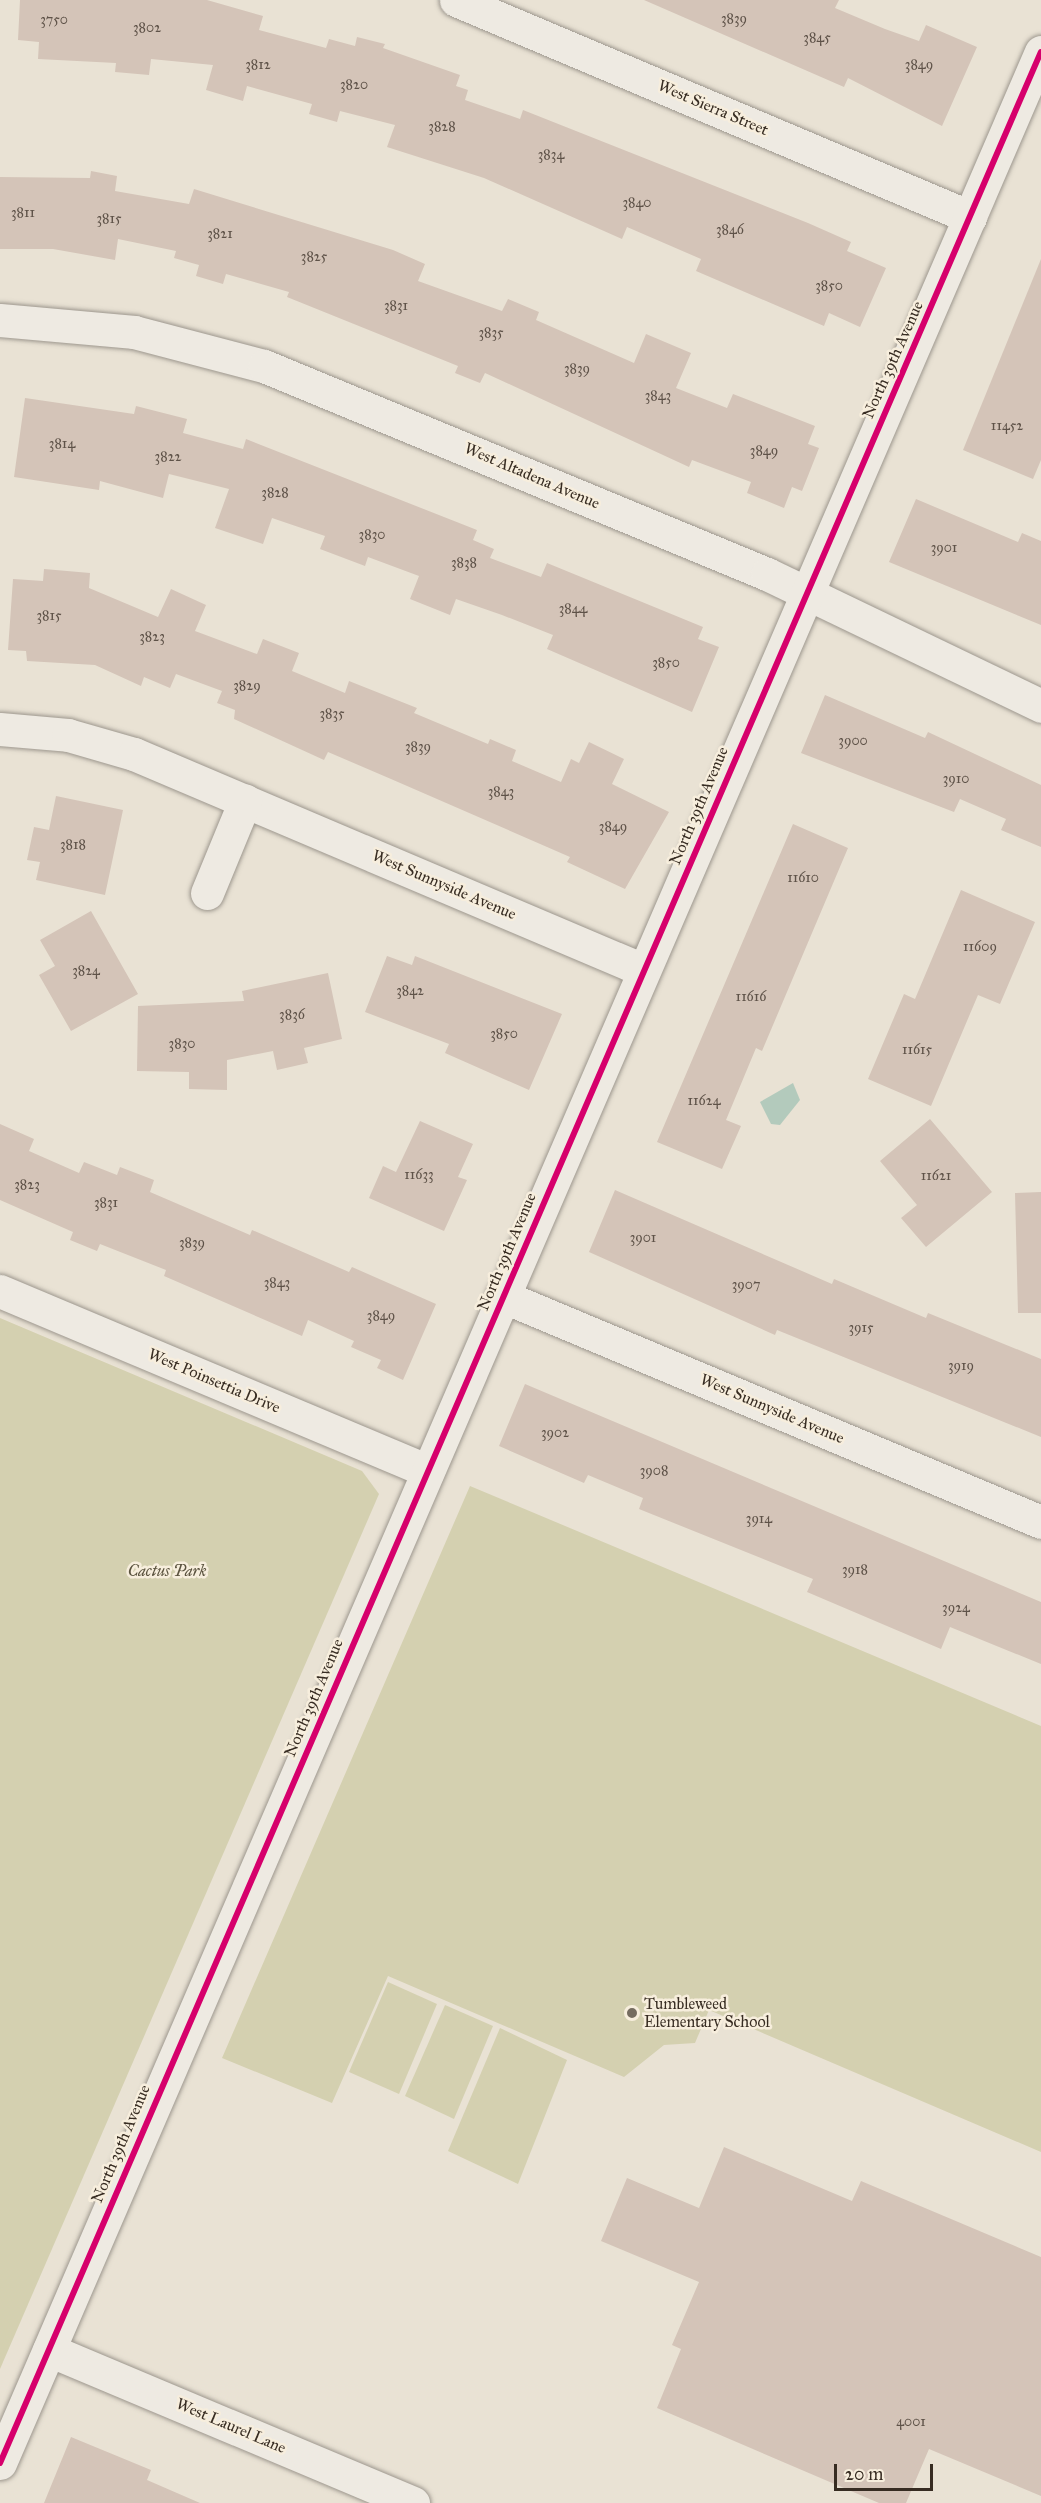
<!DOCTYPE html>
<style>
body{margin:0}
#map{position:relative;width:1041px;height:2503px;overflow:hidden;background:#e9e2d4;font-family:"IM FELL Great Primer",serif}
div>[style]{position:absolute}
.green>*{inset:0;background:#d4d0b0}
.water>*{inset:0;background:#b3cabc}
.building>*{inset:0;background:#d4c4b8}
.roads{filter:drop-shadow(0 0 2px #9d978e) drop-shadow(0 0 2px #9d978e)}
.minor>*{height:33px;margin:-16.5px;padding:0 16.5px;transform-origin:16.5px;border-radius:16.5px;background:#eeeae2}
.cycleway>*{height:6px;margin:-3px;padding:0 3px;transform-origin:3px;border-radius:3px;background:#d6006c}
.dots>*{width:16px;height:16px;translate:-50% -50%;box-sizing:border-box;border:3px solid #f7eedd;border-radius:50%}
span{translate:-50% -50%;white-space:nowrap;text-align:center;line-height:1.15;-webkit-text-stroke:5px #f7eedd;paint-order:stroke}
.number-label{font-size:14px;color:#5e5248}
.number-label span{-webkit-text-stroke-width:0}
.street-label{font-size:16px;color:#372c22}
.park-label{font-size:16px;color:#5a523e;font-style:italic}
.poi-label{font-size:16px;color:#372c22}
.left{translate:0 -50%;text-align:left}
.scale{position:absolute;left:834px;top:2464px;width:99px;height:27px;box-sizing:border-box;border:3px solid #372c22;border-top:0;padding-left:8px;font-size:18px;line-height:21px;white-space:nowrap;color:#372c22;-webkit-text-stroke:4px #f7eedd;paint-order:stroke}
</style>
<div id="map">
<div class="green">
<i style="clip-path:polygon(0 1318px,362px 1471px,379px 1494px,0 2369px)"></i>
<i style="clip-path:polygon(470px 1486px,1041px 1726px,1041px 2152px,709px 2010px,695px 2043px,664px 2045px,624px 2077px,388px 1976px,332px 2103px,222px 2058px)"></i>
<i style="clip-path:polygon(388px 1982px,437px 2004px,399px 2094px,349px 2072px)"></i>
<i style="clip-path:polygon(445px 2005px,493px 2026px,454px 2119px,405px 2096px)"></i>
<i style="clip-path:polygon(500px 2028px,567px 2060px,518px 2184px,448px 2151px)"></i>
</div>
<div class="water">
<i style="clip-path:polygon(793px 1083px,800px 1100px,780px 1125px,771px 1124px,760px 1102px)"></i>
</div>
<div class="building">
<i style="clip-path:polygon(20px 0,207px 0,263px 16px,259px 30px,326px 48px,329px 39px,355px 46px,357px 37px,385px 44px,383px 48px,460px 75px,456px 86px,468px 90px,465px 100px,520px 119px,523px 110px,808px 223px,851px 242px,847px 251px,886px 268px,860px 327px,829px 313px,824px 326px,696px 271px,701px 259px,627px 227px,622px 239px,484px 178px,387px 147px,395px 125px,340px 111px,337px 122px,309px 114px,312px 104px,247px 86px,243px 101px,206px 90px,213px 65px,151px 59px,149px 75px,115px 72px,116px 63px,38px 59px,39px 42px,18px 40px)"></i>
<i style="clip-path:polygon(644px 0,839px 0,835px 8px,885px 29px,919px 41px,926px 25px,977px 47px,942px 126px,848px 78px,844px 87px)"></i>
<i style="clip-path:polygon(91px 171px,117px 176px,115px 191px,189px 204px,194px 189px,393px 250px,425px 264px,418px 281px,502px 311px,508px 299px,539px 312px,536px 320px,634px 363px,646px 334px,691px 353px,676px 388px,727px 408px,733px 394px,815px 426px,808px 444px,819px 448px,802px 491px,792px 487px,784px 508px,747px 493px,751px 482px,692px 460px,689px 467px,485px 373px,480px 383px,455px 373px,458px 366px,287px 297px,289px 292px,226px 274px,223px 284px,196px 276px,199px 265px,174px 258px,176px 251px,118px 239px,115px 260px,53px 249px,0 249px,0 177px,90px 178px)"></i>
<i style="clip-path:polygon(1041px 259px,1041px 460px,1033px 479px,963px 450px)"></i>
<i style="clip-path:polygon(25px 398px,134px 414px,136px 406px,187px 419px,183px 433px,243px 449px,246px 439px,477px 530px,473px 540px,494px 549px,490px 558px,541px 577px,547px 563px,703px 627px,698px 639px,719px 647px,692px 712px,547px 649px,553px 635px,502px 615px,456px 599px,450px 615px,410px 599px,419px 576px,368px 557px,365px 566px,320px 549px,325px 536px,272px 518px,263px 544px,215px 528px,229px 489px,169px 474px,163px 498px,100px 481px,99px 490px,14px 477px)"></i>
<i style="clip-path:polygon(916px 499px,1018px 542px,1022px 533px,1041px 541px,1041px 625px,889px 562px)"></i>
<i style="clip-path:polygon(44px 569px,90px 573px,89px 588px,158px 617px,171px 589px,206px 605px,195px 631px,257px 654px,263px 639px,299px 653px,292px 671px,345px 693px,349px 681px,417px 708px,414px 713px,488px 744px,490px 739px,516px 750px,512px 761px,561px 782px,571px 759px,579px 763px,589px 742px,624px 759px,612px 784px,669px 812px,625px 889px,567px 862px,570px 857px,391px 779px,328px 752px,324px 760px,234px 719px,235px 710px,217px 703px,222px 691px,176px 674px,170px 688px,144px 677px,141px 686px,95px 665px,27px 661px,26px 651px,8px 650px,13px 579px,43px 581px)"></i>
<i style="clip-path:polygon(825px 695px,925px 738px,928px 732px,1041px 785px,1041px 847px,1001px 830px,1006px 819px,960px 799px,954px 812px,801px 753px)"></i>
<i style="clip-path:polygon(56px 796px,123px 810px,105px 895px,36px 880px,40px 862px,27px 860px,34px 827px,49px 830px)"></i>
<i style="clip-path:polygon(793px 824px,848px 848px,762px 1051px,756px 1048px,726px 1120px,741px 1126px,722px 1169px,657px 1142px)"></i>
<i style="clip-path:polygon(961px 890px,1035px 922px,1000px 1004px,978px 995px,931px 1106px,868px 1079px,904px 994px,915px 999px)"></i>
<i style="clip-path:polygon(91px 911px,138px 994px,71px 1031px,39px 975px,55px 966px,40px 940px)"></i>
<i style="clip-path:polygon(387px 956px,412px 965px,415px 956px,562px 1014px,529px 1090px,445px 1053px,449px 1044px,365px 1012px)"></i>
<i style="clip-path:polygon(328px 973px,342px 1039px,304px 1048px,308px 1063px,277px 1070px,273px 1051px,227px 1060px,227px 1090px,189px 1089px,189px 1072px,137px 1071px,138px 1006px,244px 1001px,242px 991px)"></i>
<i style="clip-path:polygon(930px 1119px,992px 1192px,926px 1247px,901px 1218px,917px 1205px,880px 1161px)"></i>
<i style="clip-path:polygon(420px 1121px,473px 1144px,458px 1177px,467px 1180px,444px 1231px,369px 1198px,383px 1166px,396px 1172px)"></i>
<i style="clip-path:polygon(0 1124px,34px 1139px,29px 1151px,79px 1173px,84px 1162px,117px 1175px,120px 1167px,154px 1180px,150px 1192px,250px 1235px,252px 1230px,349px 1272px,352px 1267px,436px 1304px,403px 1380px,377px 1368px,381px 1360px,351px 1347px,354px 1341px,308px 1320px,302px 1336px,164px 1276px,166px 1270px,100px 1244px,97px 1251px,70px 1240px,73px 1232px,0 1200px)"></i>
<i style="clip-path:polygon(615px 1190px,832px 1284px,834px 1279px,926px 1318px,928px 1313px,1041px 1359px,1041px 1437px,777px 1330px,775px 1335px,589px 1252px)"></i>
<i style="clip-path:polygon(1041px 1192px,1041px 1313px,1018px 1313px,1015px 1193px)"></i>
<i style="clip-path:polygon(525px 1384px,1041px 1602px,1041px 1664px,950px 1627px,941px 1649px,807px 1592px,813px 1579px,639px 1509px,643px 1498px,588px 1475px,584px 1483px,499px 1446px)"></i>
<i style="clip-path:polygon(724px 2147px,852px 2201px,861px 2181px,1041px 2257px,1041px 2496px,929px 2449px,906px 2503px,879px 2503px,657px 2408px,681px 2349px,672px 2345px,699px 2282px,601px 2241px,627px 2178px,699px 2208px)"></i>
<i style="clip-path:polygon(71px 2437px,151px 2470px,147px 2480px,200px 2503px,44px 2503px)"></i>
</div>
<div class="roads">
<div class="minor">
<i style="left:456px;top:0;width:558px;rotate:22.89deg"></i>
<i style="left:0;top:320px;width:135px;rotate:5.1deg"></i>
<i style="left:134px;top:332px;width:134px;rotate:14.7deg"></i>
<i style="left:264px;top:366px;width:544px;rotate:22.47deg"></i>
<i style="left:767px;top:574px;width:304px;rotate:25.7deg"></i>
<i style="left:0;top:729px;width:68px;rotate:5deg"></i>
<i style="left:68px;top:735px;width:69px;rotate:16.1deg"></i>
<i style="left:134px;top:754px;width:553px;rotate:22.99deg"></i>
<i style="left:207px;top:893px;width:100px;rotate:-67.6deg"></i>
<i style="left:0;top:1291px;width:464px;rotate:22.8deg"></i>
<i style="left:502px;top:1296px;width:584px;rotate:22.75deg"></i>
<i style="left:49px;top:2350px;width:395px;rotate:22.8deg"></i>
<i style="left:0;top:2463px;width:2626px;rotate:-66.65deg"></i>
</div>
</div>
<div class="cycleway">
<i style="left:0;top:2463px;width:2626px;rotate:-66.65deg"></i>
</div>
<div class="dots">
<i style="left:632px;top:2013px;background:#756c60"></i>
</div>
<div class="number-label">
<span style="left:734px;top:19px">3839</span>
<span style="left:54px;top:20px">3750</span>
<span style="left:147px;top:28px">3802</span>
<span style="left:817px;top:38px">3845</span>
<span style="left:258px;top:65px">3812</span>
<span style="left:919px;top:65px">3849</span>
<span style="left:354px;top:85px">3820</span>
<span style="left:442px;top:127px">3828</span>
<span style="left:551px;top:155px">3834</span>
<span style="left:637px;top:203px">3840</span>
<span style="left:23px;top:213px">3811</span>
<span style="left:109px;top:219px">3815</span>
<span style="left:730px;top:230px">3846</span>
<span style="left:220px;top:234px">3821</span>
<span style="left:314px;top:257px">3825</span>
<span style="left:829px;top:286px">3850</span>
<span style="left:396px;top:306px">3831</span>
<span style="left:491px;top:333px">3835</span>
<span style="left:577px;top:369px">3839</span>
<span style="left:658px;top:396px">3843</span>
<span style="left:1007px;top:426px">11452</span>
<span style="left:62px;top:444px">3814</span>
<span style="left:764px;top:451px">3849</span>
<span style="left:168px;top:457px">3822</span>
<span style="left:275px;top:493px">3828</span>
<span style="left:372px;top:535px">3830</span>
<span style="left:944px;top:548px">3901</span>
<span style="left:464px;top:563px">3838</span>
<span style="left:573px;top:609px">3844</span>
<span style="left:49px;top:616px">3815</span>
<span style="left:152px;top:637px">3823</span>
<span style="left:666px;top:663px">3850</span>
<span style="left:247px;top:686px">3829</span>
<span style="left:332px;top:714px">3835</span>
<span style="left:853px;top:741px">3900</span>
<span style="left:418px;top:747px">3839</span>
<span style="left:956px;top:779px">3910</span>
<span style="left:501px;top:792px">3843</span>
<span style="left:613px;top:827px">3849</span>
<span style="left:73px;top:845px">3818</span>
<span style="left:803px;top:878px">11610</span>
<span style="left:980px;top:947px">11609</span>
<span style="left:86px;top:971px">3824</span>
<span style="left:410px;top:991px">3842</span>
<span style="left:751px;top:997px">11616</span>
<span style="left:292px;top:1015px">3836</span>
<span style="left:504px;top:1034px">3850</span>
<span style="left:182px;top:1044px">3830</span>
<span style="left:917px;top:1050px">11615</span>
<span style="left:704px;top:1101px">11624</span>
<span style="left:419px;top:1175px">11633</span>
<span style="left:936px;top:1176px">11621</span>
<span style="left:27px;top:1185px">3823</span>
<span style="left:106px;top:1203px">3831</span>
<span style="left:643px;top:1238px">3901</span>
<span style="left:192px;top:1243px">3839</span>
<span style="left:277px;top:1283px">3843</span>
<span style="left:746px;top:1285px">3907</span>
<span style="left:381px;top:1316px">3849</span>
<span style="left:861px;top:1328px">3915</span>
<span style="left:961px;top:1366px">3919</span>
<span style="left:555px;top:1433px">3902</span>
<span style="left:654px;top:1471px">3908</span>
<span style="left:759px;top:1519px">3914</span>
<span style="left:855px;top:1570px">3918</span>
<span style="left:956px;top:1608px">3924</span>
<span style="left:911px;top:2422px">4001</span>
</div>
<div class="street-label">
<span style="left:713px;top:108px;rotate:23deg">West Sierra Street</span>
<span style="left:893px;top:360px;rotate:-66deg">North 39th Avenue</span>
<span style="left:532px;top:476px;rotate:23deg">West Altadena Avenue</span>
<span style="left:699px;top:806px;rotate:-67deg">North 39th Avenue</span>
<span style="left:444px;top:885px;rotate:23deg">West Sunnyside Avenue</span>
<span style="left:507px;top:1252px;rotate:-67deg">North 39th Avenue</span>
<span style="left:214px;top:1381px;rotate:23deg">West Poinsettia Drive</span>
<span style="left:772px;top:1409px;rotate:23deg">West Sunnyside Avenue</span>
<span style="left:314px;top:1698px;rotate:-67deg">North 39th Avenue</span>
<span style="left:121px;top:2144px;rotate:-67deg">North 39th Avenue</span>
<span style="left:231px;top:2426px;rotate:23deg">West Laurel Lane</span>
</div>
<div class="park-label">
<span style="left:167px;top:1571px">Cactus Park</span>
</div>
<div class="poi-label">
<span class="left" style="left:644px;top:2013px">Tumbleweed<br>Elementary School</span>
</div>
<div class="scale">20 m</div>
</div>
